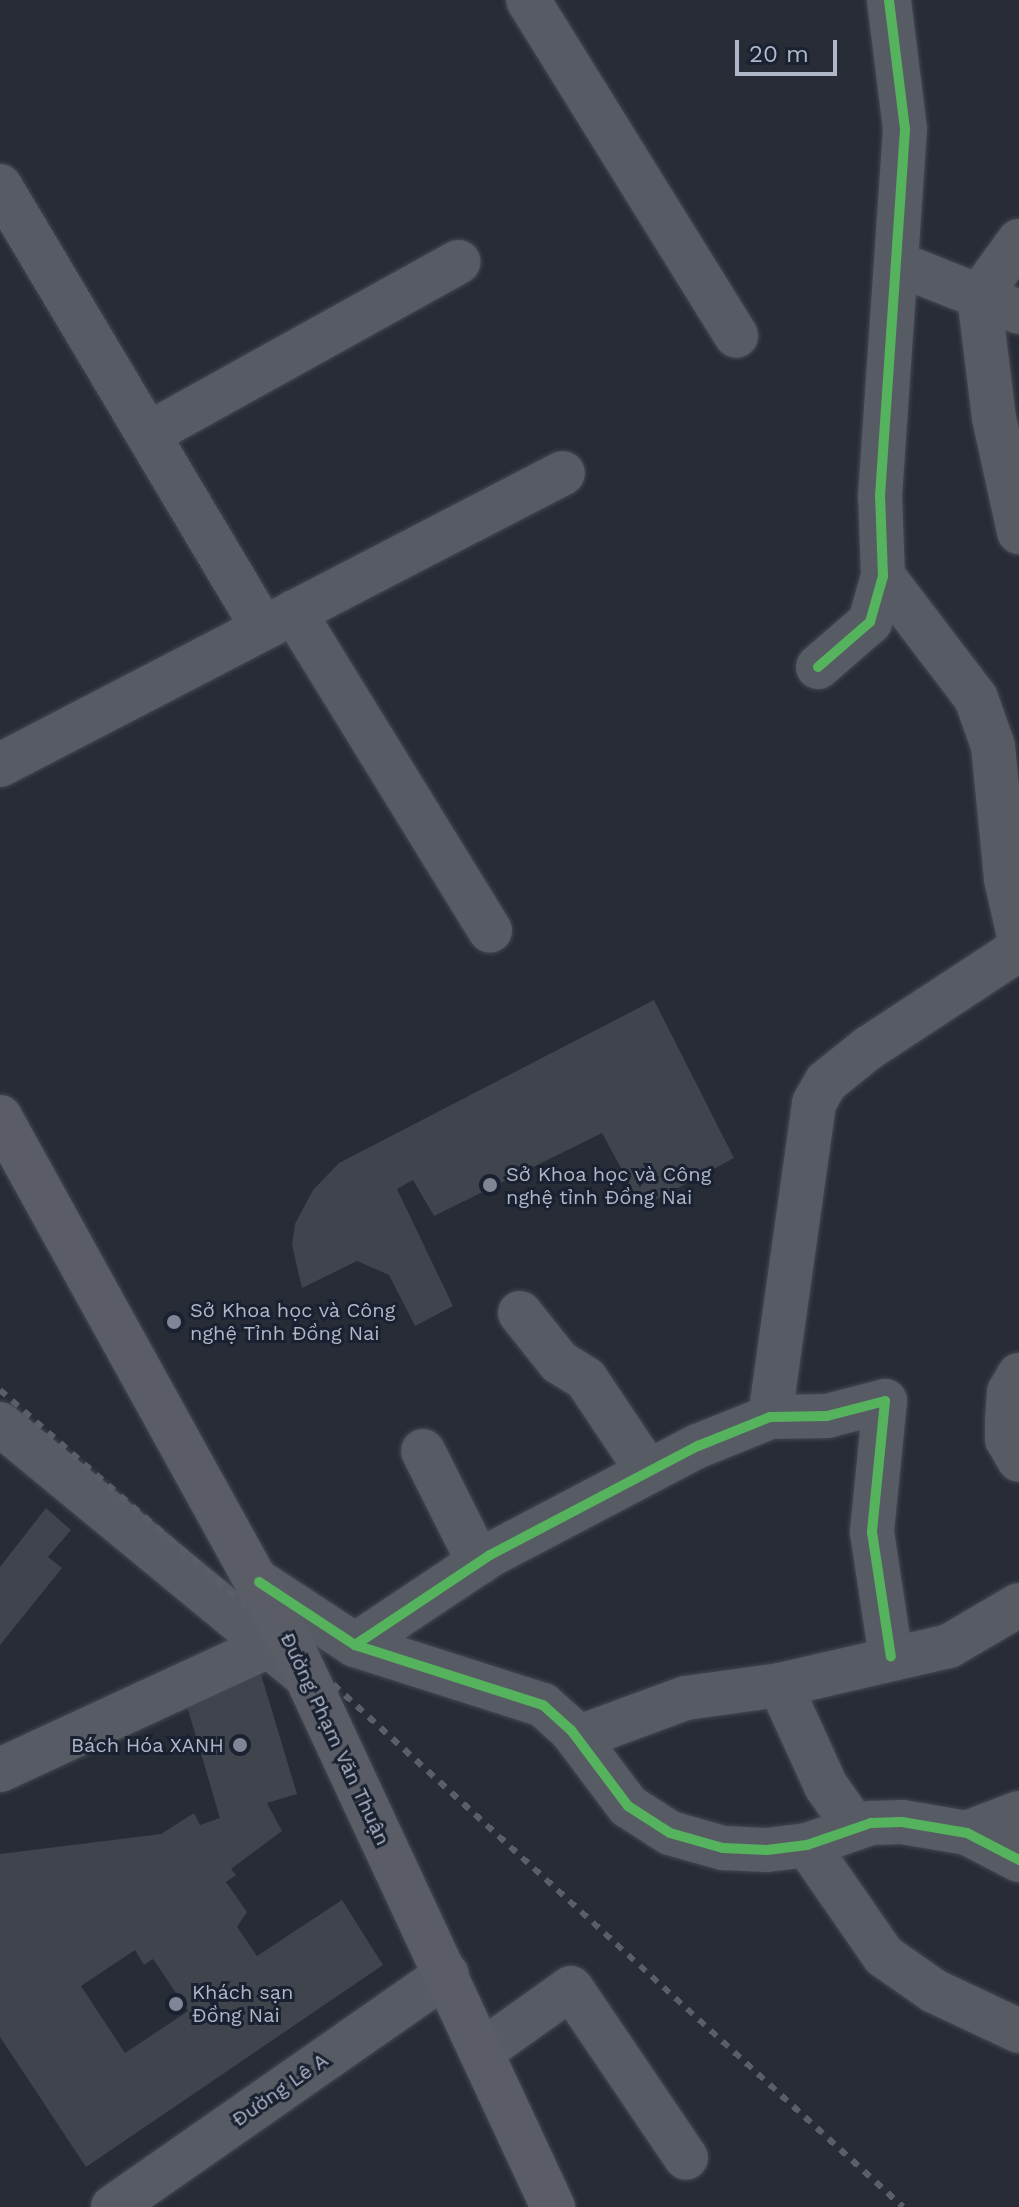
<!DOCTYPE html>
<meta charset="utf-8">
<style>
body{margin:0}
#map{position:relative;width:1019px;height:2207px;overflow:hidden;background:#272c36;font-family:"Work Sans",sans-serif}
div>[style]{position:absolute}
.building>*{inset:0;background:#40444c}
.roads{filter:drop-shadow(0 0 2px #43474f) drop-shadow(0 0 2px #43474f)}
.minor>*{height:44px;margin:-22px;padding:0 22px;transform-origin:22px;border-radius:22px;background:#575b64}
.major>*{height:44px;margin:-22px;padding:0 22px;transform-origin:22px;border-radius:22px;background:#5a5d66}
.rail>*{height:6px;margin-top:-3px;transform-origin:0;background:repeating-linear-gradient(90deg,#5a5e68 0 8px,transparent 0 16px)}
.cycleway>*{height:10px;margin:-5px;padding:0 5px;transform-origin:5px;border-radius:5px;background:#56b35d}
.dots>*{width:22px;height:22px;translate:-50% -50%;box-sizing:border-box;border:4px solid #1a2130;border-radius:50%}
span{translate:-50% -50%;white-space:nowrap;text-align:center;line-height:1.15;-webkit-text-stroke:6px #1a2130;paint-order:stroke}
.poi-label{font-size:20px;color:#b0b7c8}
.left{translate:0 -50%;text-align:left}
.right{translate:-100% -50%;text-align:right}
.street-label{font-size:20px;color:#b0b7c8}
.scale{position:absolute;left:735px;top:40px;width:102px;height:36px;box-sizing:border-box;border:4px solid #b0b7c8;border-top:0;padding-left:10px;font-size:24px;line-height:28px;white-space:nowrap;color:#b0b7c8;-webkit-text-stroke:6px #1a2130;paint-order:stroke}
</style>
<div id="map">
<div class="building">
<i style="clip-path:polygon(654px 1000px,734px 1158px,642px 1207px,602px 1133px,434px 1216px,413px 1180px,397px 1189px,453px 1306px,415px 1326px,389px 1275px,357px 1261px,302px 1288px,292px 1245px,295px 1224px,313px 1190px,339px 1163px)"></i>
<i style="clip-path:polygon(46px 1508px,71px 1530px,48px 1557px,62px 1568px,0 1645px,0 1567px)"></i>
<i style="clip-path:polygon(evenodd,260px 1671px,297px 1794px,267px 1803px,282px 1831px,231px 1869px,236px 1875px,226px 1882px,247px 1912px,237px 1927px,257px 1956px,342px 1900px,383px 1965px,86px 2167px,0 2037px,0 1854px,161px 1834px,194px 1813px,200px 1825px,220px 1818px,184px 1696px,260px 1671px,135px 1950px,144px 1965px,153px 1959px,188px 2011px,125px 2053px,81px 1986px,135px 1950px)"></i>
</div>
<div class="roads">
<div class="minor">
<i style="left:528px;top:0;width:395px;rotate:58.2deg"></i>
<i style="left:0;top:186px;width:514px;rotate:59.25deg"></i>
<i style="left:1019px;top:241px;width:68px;rotate:126deg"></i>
<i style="left:979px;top:296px;width:123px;rotate:83deg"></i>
<i style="left:994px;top:418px;width:117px;rotate:77.6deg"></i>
<i style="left:898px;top:264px;width:130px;rotate:21.6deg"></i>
<i style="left:148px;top:434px;width:355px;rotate:-29deg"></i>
<i style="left:883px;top:576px;width:153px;rotate:52.7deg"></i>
<i style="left:976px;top:698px;width:51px;rotate:70.5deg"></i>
<i style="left:993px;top:746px;width:134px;rotate:84.4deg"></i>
<i style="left:1006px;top:879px;width:58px;rotate:77.2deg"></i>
<i style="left:294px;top:612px;width:374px;rotate:58.4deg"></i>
<i style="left:818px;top:667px;width:69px;rotate:-40.9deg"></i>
<i style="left:870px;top:622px;width:48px;rotate:-74.2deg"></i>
<i style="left:883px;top:576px;width:80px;rotate:-92.1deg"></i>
<i style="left:880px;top:496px;width:368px;rotate:-86.1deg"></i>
<i style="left:905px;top:129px;width:130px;rotate:-97.1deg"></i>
<i style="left:0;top:765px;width:634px;rotate:-27.41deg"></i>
<i style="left:520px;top:1313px;width:63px;rotate:51.5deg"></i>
<i style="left:559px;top:1362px;width:32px;rotate:32deg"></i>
<i style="left:586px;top:1379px;width:110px;rotate:56.2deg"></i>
<i style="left:1019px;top:1375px;width:20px;rotate:120deg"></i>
<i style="left:1009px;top:1392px;width:28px;rotate:94deg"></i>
<i style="left:1007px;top:1420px;width:19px;rotate:90deg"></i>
<i style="left:1007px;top:1439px;width:24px;rotate:60deg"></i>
<i style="left:770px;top:1417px;width:317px;rotate:-82deg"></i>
<i style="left:814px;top:1103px;width:24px;rotate:-60deg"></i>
<i style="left:826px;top:1082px;width:53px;rotate:-38.8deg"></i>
<i style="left:867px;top:1049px;width:182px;rotate:-33.3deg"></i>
<i style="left:0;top:1424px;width:395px;rotate:39.5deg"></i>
<i style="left:423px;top:1451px;width:125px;rotate:63.4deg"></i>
<i style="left:259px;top:1582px;width:115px;rotate:33.3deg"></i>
<i style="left:355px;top:1645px;width:197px;rotate:17.7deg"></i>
<i style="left:543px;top:1705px;width:38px;rotate:42deg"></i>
<i style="left:571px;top:1730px;width:95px;rotate:53.1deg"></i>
<i style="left:628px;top:1806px;width:50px;rotate:32.7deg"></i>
<i style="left:670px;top:1833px;width:55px;rotate:15.8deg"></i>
<i style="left:723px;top:1848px;width:44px;rotate:2.6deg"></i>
<i style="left:767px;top:1850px;width:40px;rotate:-7.1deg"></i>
<i style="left:807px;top:1845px;width:68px;rotate:-19deg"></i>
<i style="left:871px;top:1823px;width:31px;rotate:-2deg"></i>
<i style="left:902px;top:1822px;width:66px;rotate:9.6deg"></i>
<i style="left:967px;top:1833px;width:59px;rotate:27.4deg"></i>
<i style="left:355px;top:1645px;width:162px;rotate:-33.7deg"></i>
<i style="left:490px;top:1555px;width:235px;rotate:-27.7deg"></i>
<i style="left:698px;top:1446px;width:78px;rotate:-21.9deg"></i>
<i style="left:770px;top:1417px;width:57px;rotate:-1deg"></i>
<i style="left:827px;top:1416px;width:60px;rotate:-14.5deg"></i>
<i style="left:885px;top:1401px;width:132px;rotate:95.7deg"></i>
<i style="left:872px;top:1532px;width:126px;rotate:81.4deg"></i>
<i style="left:577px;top:1738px;width:116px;rotate:-20.2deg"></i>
<i style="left:686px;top:1698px;width:95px;rotate:-7.9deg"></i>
<i style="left:0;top:1770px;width:295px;rotate:-24.8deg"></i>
<i style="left:855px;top:1827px;width:50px;rotate:-125.3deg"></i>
<i style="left:826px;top:1786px;width:111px;rotate:-114.5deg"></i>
<i style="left:780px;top:1685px;width:173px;rotate:-13deg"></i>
<i style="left:949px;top:1646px;width:81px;rotate:-30.4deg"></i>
<i style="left:967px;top:1833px;width:56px;rotate:-21deg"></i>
<i style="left:807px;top:1845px;width:135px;rotate:55.3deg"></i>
<i style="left:884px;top:1956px;width:61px;rotate:35deg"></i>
<i style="left:934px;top:1991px;width:94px;rotate:25.2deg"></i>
<i style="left:481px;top:2052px;width:110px;rotate:-35.4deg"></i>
<i style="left:571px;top:1988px;width:205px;rotate:55.9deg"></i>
<i style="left:113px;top:2207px;width:407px;rotate:-34.9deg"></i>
</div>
<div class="major">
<i style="left:0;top:1117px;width:606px;rotate:61.11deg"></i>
<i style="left:293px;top:1648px;width:617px;rotate:65.06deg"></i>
</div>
</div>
<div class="rail">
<i style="left:0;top:1390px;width:397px;rotate:41.3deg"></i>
<i style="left:298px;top:1652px;width:821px;rotate:42.53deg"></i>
</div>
<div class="cycleway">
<i style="left:818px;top:667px;width:69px;rotate:-40.9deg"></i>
<i style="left:870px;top:622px;width:48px;rotate:-74.2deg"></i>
<i style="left:883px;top:576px;width:80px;rotate:-92.1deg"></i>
<i style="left:880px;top:496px;width:368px;rotate:-86.1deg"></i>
<i style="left:905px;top:129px;width:130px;rotate:-97.1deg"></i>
<i style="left:259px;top:1582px;width:115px;rotate:33.3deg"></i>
<i style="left:355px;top:1645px;width:197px;rotate:17.7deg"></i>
<i style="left:543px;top:1705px;width:38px;rotate:42deg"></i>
<i style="left:571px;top:1730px;width:95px;rotate:53.1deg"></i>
<i style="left:628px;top:1806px;width:50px;rotate:32.7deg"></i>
<i style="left:670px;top:1833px;width:55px;rotate:15.8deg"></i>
<i style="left:723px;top:1848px;width:44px;rotate:2.6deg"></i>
<i style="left:767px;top:1850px;width:40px;rotate:-7.1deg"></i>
<i style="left:807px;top:1845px;width:68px;rotate:-19deg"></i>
<i style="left:871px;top:1823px;width:31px;rotate:-2deg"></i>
<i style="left:902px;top:1822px;width:66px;rotate:9.6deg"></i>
<i style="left:967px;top:1833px;width:59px;rotate:27.4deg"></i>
<i style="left:355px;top:1645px;width:162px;rotate:-33.7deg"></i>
<i style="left:490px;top:1555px;width:235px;rotate:-27.7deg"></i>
<i style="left:698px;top:1446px;width:78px;rotate:-21.9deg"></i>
<i style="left:770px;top:1417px;width:57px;rotate:-1deg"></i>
<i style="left:827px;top:1416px;width:60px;rotate:-14.5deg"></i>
<i style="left:885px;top:1401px;width:132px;rotate:95.7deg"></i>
<i style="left:872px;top:1532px;width:126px;rotate:81.4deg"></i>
</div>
<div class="dots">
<i style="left:490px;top:1185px;background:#808695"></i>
<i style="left:174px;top:1322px;background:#808695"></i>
<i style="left:240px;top:1745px;background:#808695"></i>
<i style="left:176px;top:2004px;background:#808695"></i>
</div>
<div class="poi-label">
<span class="left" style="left:506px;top:1186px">Sở Khoa học và Công<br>nghệ tỉnh Đồng Nai</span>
<span class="left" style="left:190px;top:1322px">Sở Khoa học và Công<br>nghệ Tỉnh Đồng Nai</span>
<span class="right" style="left:224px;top:1745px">Bách Hóa XANH</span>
<span class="left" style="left:192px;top:2004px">Khách sạn<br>Đồng Nai</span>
</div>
<div class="street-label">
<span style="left:335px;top:1739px;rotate:65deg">Đường Phạm Văn Thuận</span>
<span style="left:280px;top:2090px;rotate:-35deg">Đường Lê A</span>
</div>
<div class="scale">20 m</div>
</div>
